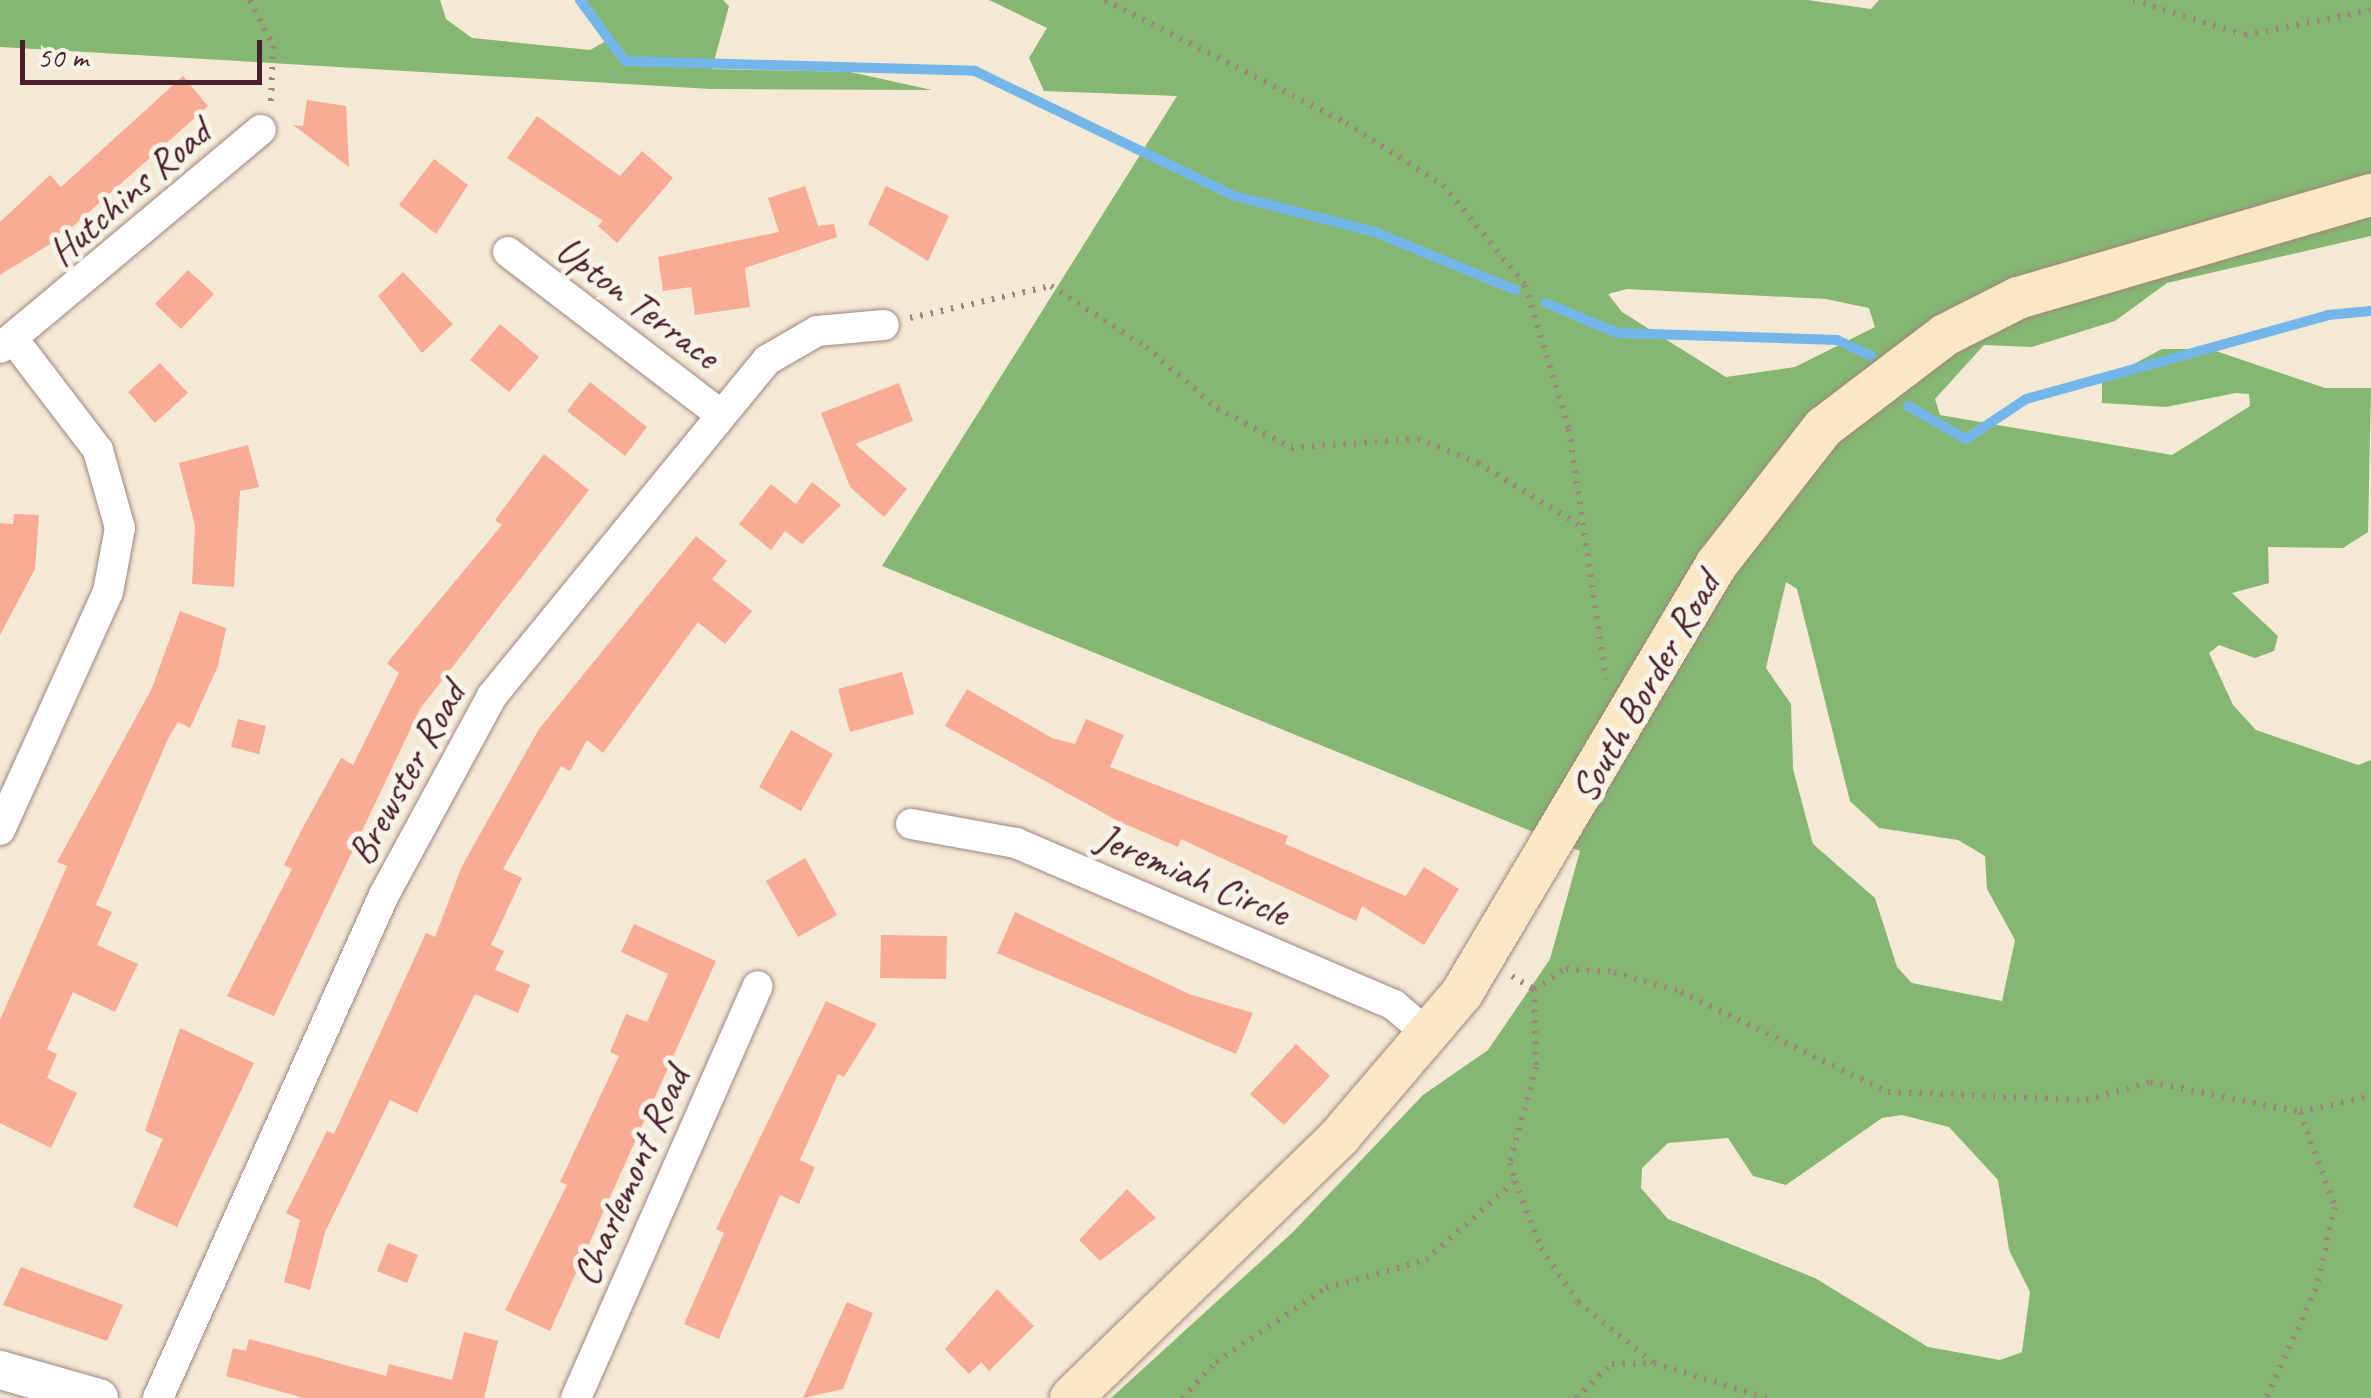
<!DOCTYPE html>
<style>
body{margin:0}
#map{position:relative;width:2371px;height:1398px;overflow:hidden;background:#f4e9d5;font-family:Caveat,sans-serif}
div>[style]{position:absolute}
.forest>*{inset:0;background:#85b772}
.stream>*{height:10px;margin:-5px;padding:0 5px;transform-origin:5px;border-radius:5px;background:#74b6e9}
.building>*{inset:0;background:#f9ab95}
.path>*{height:6px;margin-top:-3px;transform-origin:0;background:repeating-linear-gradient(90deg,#9f8480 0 2.5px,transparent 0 10.5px)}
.roads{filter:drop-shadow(0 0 2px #9f8480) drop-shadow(0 0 2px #9f8480)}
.minor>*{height:30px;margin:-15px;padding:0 15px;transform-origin:15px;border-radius:15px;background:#fff}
.tertiary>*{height:38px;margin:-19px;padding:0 19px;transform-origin:19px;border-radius:19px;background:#fff}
.secondary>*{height:42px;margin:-21px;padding:0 21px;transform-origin:21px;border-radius:21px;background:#fae7c3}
span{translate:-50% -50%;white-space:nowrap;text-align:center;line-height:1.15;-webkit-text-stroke:10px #f7f3e8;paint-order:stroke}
.street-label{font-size:40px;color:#4a1f2b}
.scale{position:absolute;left:20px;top:40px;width:242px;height:45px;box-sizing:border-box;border:5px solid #4a1f2b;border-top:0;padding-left:12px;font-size:30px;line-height:35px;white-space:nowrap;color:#4a1f2b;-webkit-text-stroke:8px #f7f3e8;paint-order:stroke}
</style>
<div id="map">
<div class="forest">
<i style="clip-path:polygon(0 0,440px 0,446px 19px,472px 38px,590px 50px,606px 41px,586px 0,723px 0,729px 6px,712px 69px,850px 72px,932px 90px,711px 89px,0 47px)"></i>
<i style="clip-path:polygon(evenodd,989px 0,1807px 0,1871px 9px,1879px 0,2371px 0,2371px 236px,2167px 283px,2115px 321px,2032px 347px,1984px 345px,1935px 399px,1940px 415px,2172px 455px,2250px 406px,2249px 394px,2236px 393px,2166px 407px,2102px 403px,2102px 381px,2162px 349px,2210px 349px,2325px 388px,2371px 388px,2368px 532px,2343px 548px,2268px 547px,2269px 583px,2232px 593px,2278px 636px,2274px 651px,2255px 658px,2219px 645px,2209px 653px,2233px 705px,2256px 730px,2358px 765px,2371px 760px,2371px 1398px,1111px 1398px,1293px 1232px,1423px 1095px,1488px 1050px,1550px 959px,1580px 851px,882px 566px,1177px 96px,1044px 91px,1029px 58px,1047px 28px,989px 0,1627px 289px,1826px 299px,1869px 308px,1875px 327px,1795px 367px,1726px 377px,1622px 312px,1608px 294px,1627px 289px,989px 0,1786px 582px,1797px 589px,1850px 801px,1879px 828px,1958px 840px,1985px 856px,1987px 889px,2015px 940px,2002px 1001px,1912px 983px,1897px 967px,1875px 898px,1813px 844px,1793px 769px,1791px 704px,1766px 668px,1786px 582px,989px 0,1902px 1115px,1949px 1127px,1998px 1180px,2009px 1250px,2030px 1292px,2022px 1352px,2000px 1360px,1928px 1347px,1815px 1278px,1668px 1219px,1641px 1188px,1642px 1168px,1668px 1143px,1728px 1138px,1753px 1176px,1786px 1185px,1882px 1118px,1902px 1115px)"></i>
</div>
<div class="stream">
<i style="left:580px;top:0;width:76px;rotate:53.6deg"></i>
<i style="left:625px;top:61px;width:350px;rotate:1.6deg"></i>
<i style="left:975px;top:71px;width:288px;rotate:25.7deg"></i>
<i style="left:1235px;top:196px;width:145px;rotate:14.4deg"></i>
<i style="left:1375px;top:232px;width:152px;rotate:22.5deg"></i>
<i style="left:1546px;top:303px;width:77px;rotate:22.9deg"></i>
<i style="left:1617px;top:333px;width:220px;rotate:1.8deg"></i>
<i style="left:1837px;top:340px;width:38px;rotate:25deg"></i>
<i style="left:1908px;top:406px;width:67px;rotate:29.6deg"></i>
<i style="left:1966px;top:439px;width:72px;rotate:-33.7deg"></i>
<i style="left:2026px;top:399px;width:313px;rotate:-15.5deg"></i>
<i style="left:2328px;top:315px;width:43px;rotate:-5.3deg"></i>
</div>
<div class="building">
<i style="clip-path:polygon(183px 76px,208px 106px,60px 238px,0 275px,0 222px,50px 175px,61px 187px)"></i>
<i style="clip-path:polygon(307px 100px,346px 106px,349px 167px,293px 125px,303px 126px)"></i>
<i style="clip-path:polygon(537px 116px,620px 176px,642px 151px,673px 178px,617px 243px,598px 226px,603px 221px,507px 158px)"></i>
<i style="clip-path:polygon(434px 159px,468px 185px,436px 234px,399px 205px)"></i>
<i style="clip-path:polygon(805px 186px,818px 226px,834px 224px,837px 237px,745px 268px,750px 307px,695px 315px,691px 287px,663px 291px,658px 257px,779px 232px,768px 198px)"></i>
<i style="clip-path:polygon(886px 186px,949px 216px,928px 261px,868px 224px)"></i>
<i style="clip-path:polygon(188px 270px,214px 294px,181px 329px,155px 304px)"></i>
<i style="clip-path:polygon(403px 272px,453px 324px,422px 353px,378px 296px)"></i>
<i style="clip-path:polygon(500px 324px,539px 357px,509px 392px,470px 360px)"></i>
<i style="clip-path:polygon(160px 363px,188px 393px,155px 423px,128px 392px)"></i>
<i style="clip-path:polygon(590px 382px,647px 427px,625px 456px,567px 411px)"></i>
<i style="clip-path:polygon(899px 383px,913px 421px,855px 444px,907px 489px,884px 517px,850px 487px,821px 413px)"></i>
<i style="clip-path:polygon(248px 445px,259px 487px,240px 491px,234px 587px,192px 584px,195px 526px,179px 463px)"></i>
<i style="clip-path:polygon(544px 454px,589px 490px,420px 709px,274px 1016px,227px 996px,292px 869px,284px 865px,301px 831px,341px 758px,353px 765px,399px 673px,387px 663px,502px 525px,495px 520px)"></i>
<i style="clip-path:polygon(812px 482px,841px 505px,802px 544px,785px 531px,771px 550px,739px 524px,771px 484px,796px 504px)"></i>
<i style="clip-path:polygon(14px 514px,39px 515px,35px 569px,0 635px,0 523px,13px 524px)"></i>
<i style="clip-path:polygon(696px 536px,727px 561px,712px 579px,752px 611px,725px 644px,698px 622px,603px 753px,587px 740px,570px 771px,561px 766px,503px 869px,522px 878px,491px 945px,504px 951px,495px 970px,530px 985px,518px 1013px,475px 994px,417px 1113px,390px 1100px,325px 1232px,310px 1290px,284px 1282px,300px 1220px,286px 1213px,327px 1131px,334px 1134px,426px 933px,435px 937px,462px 866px,539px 729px)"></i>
<i style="clip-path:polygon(180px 611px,226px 628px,218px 666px,190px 728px,178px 722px,168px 739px,96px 905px,112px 912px,97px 945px,138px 964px,115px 1012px,73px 992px,47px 1049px,57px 1054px,47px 1078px,77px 1093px,51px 1148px,0 1123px,0 1020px,67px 866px,57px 862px,152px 688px)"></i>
<i style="clip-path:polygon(902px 672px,914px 714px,850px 732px,838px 689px)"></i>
<i style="clip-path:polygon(967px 689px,1052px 738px,1075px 744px,1086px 719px,1124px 735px,1110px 767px,1288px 836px,1285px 844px,1406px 896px,1424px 867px,1459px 889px,1424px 945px,1362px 906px,1356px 921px,1181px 839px,1178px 847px,1118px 821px,945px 726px)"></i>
<i style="clip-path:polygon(238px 719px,266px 726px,259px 754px,231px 747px)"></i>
<i style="clip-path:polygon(791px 730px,833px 754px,801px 811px,759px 787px)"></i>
<i style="clip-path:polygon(805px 858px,837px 915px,798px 937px,766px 881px)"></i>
<i style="clip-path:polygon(1015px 912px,1189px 994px,1253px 1013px,1236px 1054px,997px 953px)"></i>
<i style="clip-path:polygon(634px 924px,716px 961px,550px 1331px,505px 1310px,567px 1185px,560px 1182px,619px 1056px,610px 1052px,626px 1014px,647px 1022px,668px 974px,621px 952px)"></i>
<i style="clip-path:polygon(881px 935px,947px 936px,946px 979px,880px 978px)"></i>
<i style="clip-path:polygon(826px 1001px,877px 1024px,844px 1077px,838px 1074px,800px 1160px,815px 1167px,799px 1204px,780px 1195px,719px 1339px,684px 1324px,724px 1233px,716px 1229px)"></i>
<i style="clip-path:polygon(180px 1028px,254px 1063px,177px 1227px,133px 1207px,163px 1139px,145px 1131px)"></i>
<i style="clip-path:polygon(1296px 1044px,1330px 1076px,1284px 1125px,1250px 1094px)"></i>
<i style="clip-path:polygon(1127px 1189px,1156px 1218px,1100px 1261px,1079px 1240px)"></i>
<i style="clip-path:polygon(388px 1243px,418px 1255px,407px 1283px,377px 1271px)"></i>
<i style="clip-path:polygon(21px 1267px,123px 1305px,107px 1341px,3px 1305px)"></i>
<i style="clip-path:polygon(997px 1289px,1034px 1326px,989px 1371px,981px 1362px,969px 1374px,945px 1349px)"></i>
<i style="clip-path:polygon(847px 1302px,873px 1313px,843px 1389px,803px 1398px)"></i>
<i style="clip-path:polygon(464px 1332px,498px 1341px,484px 1398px,304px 1398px,226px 1376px,233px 1348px,246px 1351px,249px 1339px,386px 1376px,389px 1364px,452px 1380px)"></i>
</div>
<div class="path">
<i style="left:250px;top:0;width:51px;rotate:63.4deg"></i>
<i style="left:273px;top:46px;width:56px;rotate:92deg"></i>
<i style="left:1105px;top:0;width:271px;rotate:27deg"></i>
<i style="left:1346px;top:123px;width:115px;rotate:32.6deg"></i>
<i style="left:1443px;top:185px;width:129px;rotate:50.6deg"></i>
<i style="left:1525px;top:285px;width:151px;rotate:73deg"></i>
<i style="left:1569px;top:429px;width:253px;rotate:81.6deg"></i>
<i style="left:2133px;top:0;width:117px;rotate:17.4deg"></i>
<i style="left:2245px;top:35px;width:128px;rotate:-11.2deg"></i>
<i style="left:910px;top:318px;width:145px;rotate:-12.8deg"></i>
<i style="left:1051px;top:286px;width:113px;rotate:32.7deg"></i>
<i style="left:1146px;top:347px;width:94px;rotate:40.7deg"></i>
<i style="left:1217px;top:408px;width:84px;rotate:28.4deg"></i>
<i style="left:1291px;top:448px;width:127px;rotate:-4.1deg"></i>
<i style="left:1418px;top:439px;width:65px;rotate:21.8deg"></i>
<i style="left:1478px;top:463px;width:124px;rotate:31.5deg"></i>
<i style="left:1512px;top:976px;width:26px;rotate:31deg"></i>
<i style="left:1534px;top:989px;width:38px;rotate:-32deg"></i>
<i style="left:1566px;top:969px;width:48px;rotate:3.6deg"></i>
<i style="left:1614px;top:972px;width:70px;rotate:16.6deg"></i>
<i style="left:1681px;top:992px;width:230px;rotate:25.8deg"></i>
<i style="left:1888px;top:1092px;width:198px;rotate:2.3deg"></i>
<i style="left:2086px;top:1100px;width:66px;rotate:-15.7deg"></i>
<i style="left:2150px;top:1082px;width:153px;rotate:11.3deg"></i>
<i style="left:2300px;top:1112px;width:101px;rotate:69.8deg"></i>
<i style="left:2335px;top:1207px;width:84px;rotate:103deg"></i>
<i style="left:2316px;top:1289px;width:120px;rotate:114.6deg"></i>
<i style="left:1534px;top:989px;width:78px;rotate:88.5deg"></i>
<i style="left:1536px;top:1067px;width:99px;rotate:105.2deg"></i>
<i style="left:1510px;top:1163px;width:19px;rotate:74deg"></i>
<i style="left:1515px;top:1181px;width:72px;rotate:68.8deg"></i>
<i style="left:1541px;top:1248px;width:65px;rotate:55.6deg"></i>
<i style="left:1578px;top:1302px;width:97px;rotate:38.8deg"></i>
<i style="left:2300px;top:1112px;width:73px;rotate:-12.7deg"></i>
<i style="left:1182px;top:1398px;width:50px;rotate:-46.6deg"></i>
<i style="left:1216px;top:1362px;width:133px;rotate:-33.9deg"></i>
<i style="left:1326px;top:1288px;width:104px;rotate:-15.6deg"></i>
<i style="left:1426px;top:1260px;width:119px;rotate:-41.6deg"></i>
<i style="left:1576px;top:1398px;width:50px;rotate:-43.4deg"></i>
<i style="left:1612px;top:1364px;width:42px;rotate:-1.4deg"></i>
<i style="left:1654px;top:1363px;width:118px;rotate:17.2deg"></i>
</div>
<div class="roads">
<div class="minor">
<i style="left:508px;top:252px;width:267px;rotate:37.4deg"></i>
<i style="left:0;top:348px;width:340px;rotate:-39.9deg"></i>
<i style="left:911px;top:824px;width:107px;rotate:10.3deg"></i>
<i style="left:1016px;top:843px;width:411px;rotate:23.2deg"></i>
<i style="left:1394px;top:1005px;width:46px;rotate:40.6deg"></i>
<i style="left:0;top:830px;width:261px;rotate:-65.6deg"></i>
<i style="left:108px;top:592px;width:65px;rotate:-79.4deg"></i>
<i style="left:120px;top:528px;width:81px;rotate:-105.8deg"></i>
<i style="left:98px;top:450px;width:138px;rotate:-127.4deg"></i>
<i style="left:158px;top:1398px;width:551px;rotate:-65.81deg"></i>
<i style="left:384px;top:895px;width:226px;rotate:-61.5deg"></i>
<i style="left:492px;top:696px;width:434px;rotate:-50.7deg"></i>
<i style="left:767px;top:360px;width:58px;rotate:-30.1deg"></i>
<i style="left:817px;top:331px;width:67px;rotate:-5.1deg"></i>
<i style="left:576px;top:1398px;width:450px;rotate:-66.2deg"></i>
</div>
<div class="tertiary">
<i style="left:0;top:1370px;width:103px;rotate:15.8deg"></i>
</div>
<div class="secondary">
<i style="left:1071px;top:1398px;width:376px;rotate:-44.2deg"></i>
<i style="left:1340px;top:1136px;width:188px;rotate:-49.5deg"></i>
<i style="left:1462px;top:993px;width:498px;rotate:-59.3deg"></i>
<i style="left:1716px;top:565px;width:175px;rotate:-52deg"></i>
<i style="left:1824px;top:427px;width:152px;rotate:-37.2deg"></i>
<i style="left:1945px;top:335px;width:82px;rotate:-26.9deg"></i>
<i style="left:2018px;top:298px;width:368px;rotate:-16.3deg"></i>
</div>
</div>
<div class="street-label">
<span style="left:129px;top:192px;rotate:-41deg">Hutchins Road</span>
<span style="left:638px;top:302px;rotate:37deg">Upton Terrace</span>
<span style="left:1645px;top:687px;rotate:-60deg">South Border Road</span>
<span style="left:406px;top:773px;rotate:-61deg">Brewster Road</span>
<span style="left:1193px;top:875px;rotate:23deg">Jeremiah Circle</span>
<span style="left:630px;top:1176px;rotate:-66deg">Charlemont Road</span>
</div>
<div class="scale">50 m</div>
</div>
